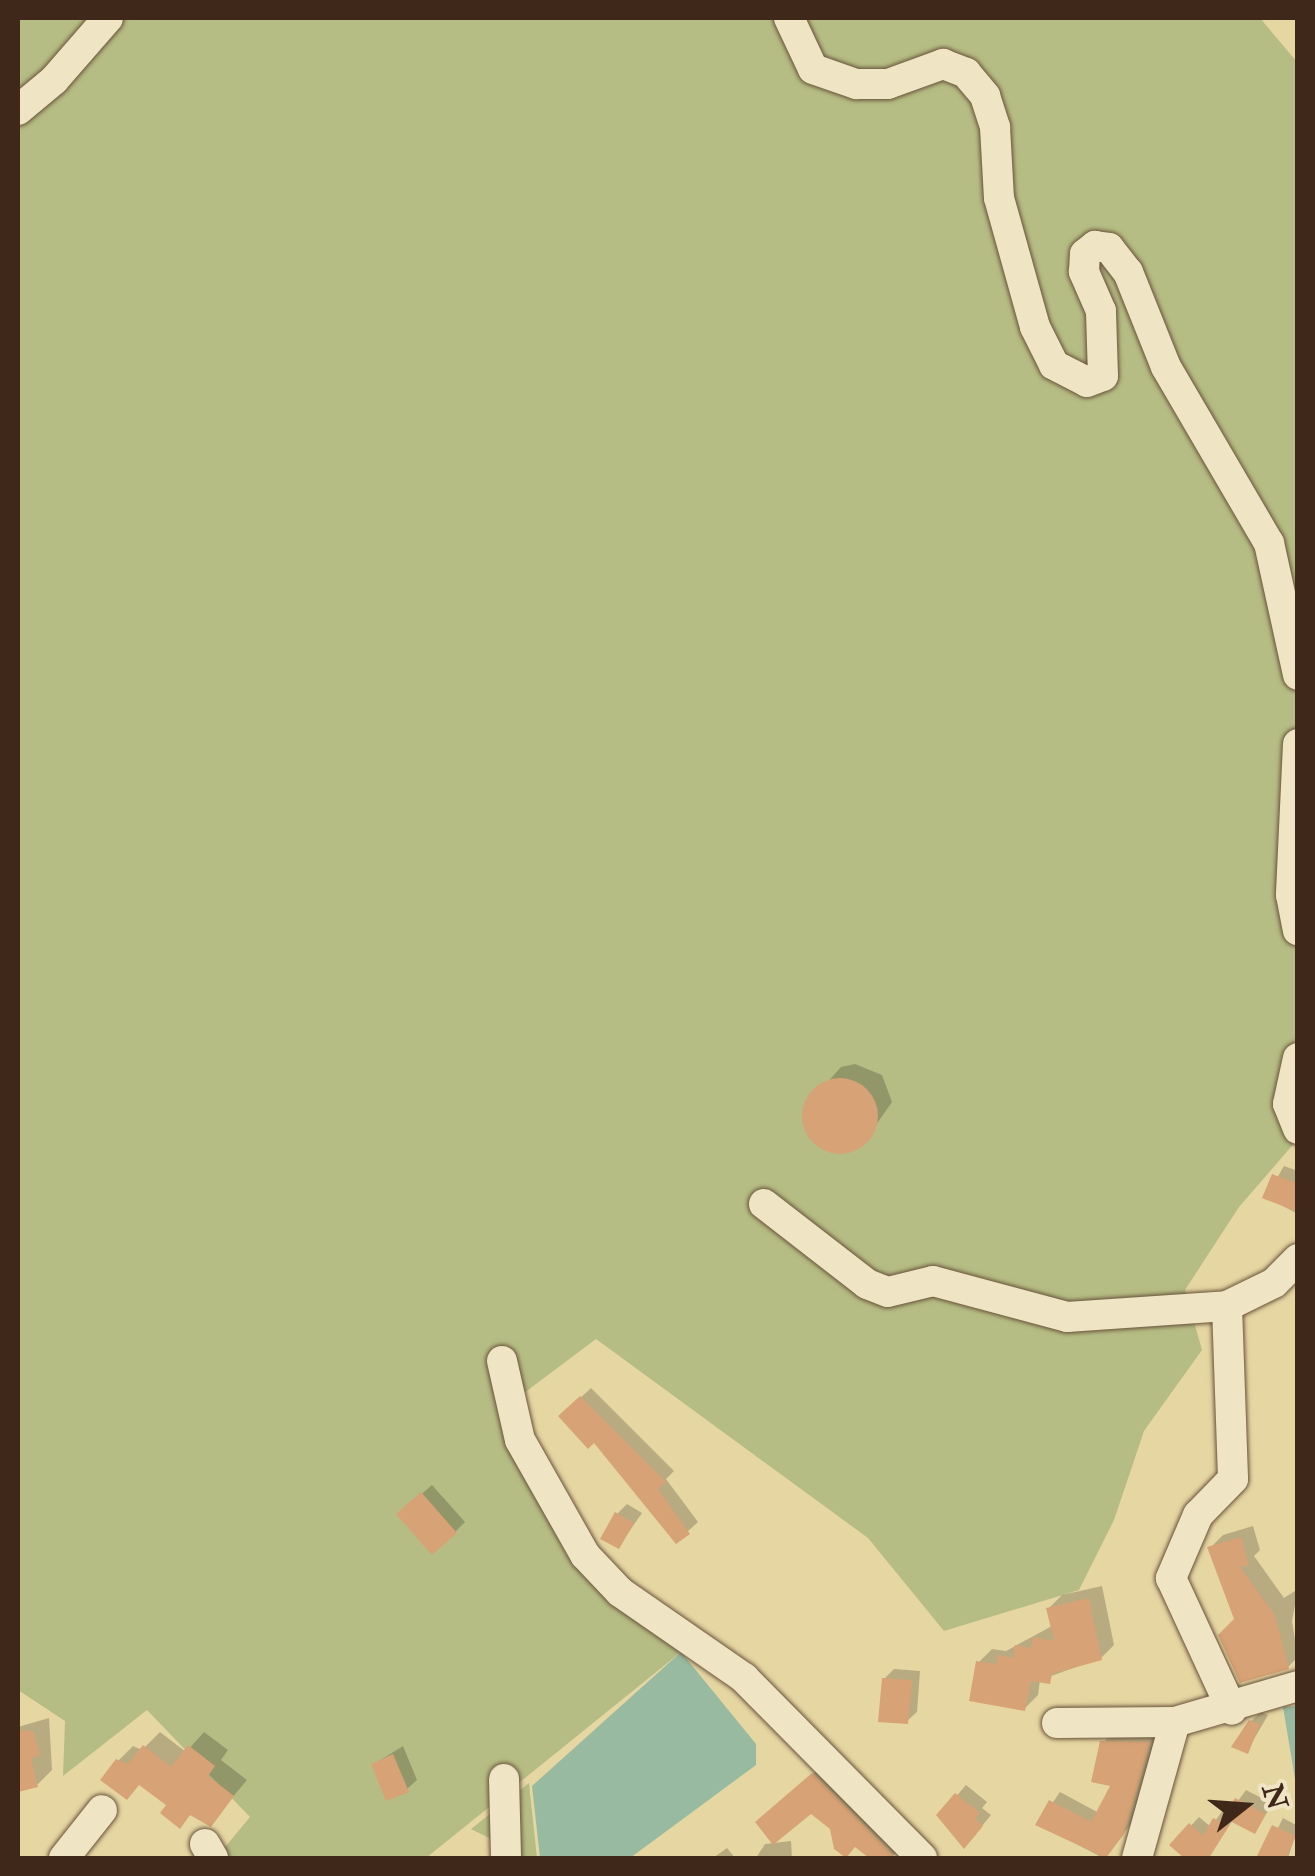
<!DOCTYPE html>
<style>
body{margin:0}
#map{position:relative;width:1315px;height:1876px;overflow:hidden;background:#e6d6a2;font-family:"IM FELL Double Pica",serif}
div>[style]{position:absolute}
.green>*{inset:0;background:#b6bd84}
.water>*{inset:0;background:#97baa0}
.shadow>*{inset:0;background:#0003}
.building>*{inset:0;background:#d7a275}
.round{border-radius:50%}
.roads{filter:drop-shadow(0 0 2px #69533b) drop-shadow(0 0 2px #69533b)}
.minor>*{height:30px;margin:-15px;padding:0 15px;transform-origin:15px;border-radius:15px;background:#efe4c3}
span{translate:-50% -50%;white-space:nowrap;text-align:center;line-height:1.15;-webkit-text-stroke:8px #efe4c3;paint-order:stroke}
.frame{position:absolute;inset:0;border:20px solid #3f2719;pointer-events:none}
.north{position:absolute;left:1195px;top:1756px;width:100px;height:100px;-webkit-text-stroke:8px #efe4c3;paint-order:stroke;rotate:73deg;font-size:28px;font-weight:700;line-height:40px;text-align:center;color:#3f2719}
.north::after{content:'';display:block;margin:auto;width:35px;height:45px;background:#3f2719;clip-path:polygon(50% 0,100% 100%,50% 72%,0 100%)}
</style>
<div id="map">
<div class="green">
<i style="clip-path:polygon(18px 18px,1260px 18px,1297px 62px,1297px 1140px,1239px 1207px,1185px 1290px,1202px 1350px,1144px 1431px,1114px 1520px,1079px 1590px,944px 1631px,868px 1538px,596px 1339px,500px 1411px,594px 1565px,681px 1652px,426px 1858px,216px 1858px,250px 1817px,147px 1710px,63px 1776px,65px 1721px,18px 1690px)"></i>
<i style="clip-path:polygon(529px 1783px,537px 1858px,497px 1858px,489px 1838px,471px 1829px)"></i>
</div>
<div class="water">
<i style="clip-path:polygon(681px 1652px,756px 1744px,756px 1765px,630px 1858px,540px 1858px,532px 1786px)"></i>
<i style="clip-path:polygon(1297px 1706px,1298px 1785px,1296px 1785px,1283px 1707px)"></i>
</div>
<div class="shadow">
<i style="clip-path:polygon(855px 1064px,882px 1075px,892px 1102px,862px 1145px,833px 1151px,809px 1135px,806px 1106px,841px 1067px)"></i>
<i style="clip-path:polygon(1284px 1166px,1298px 1171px,1298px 1214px,1266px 1197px)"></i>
<i style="clip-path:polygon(591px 1388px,674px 1471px,666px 1479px,698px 1522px,677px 1541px,595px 1440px,561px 1416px)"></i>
<i style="clip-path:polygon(432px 1485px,465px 1522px,455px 1532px,409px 1505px)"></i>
<i style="clip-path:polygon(627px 1504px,642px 1513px,619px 1546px,617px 1514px)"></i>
<i style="clip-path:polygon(1253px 1526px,1260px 1550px,1254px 1556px,1284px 1598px,1298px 1589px,1292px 1621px,1298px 1657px,1288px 1667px,1236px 1620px,1210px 1548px,1223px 1535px)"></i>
<i style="clip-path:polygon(1102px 1586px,1114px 1645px,1101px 1658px,1040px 1680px,1038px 1695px,1024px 1709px,979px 1662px,992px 1649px,1006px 1651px,1052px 1626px,1048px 1609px,1062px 1595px)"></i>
<i style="clip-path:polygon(894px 1669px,920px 1671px,917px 1712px,907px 1721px,884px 1679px)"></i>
<i style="clip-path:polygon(1261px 1712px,1268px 1715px,1247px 1751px,1251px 1721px)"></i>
<i style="clip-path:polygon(49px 1718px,52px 1770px,37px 1785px,21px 1789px,18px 1727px)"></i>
<i style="clip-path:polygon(160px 1732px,186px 1752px,204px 1732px,228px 1750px,221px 1760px,247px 1780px,210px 1824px,192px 1813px,180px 1825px,170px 1805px,118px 1761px,133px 1746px,142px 1750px)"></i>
<i style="clip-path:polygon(1112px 1733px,1157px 1734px,1133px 1822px,1103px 1858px,1038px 1824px,1060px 1792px,1099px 1813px,1114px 1785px,1103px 1743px)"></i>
<i style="clip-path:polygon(403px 1746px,417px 1780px,407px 1789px,374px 1764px)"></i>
<i style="clip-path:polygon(825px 1763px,898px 1851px,890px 1858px,874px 1858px,811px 1811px,770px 1811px)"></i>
<i style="clip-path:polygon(966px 1785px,987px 1802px,982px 1808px,991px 1815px,973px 1837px,940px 1815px)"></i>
<i style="clip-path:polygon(1246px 1790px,1273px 1804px,1254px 1831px,1233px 1820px,1207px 1858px,1188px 1858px,1173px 1845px,1199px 1817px,1211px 1827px,1223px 1810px,1229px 1813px)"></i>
<i style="clip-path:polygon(1283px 1818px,1298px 1826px,1288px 1858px,1263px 1858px)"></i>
<i style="clip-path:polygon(791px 1841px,792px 1858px,756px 1858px,765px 1844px)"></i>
<i style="clip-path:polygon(727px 1848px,735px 1858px,713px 1858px)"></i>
</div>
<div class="building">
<i class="round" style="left:802px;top:1078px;width:76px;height:76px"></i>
<i style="clip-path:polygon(1272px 1174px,1298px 1184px,1298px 1212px,1262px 1198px)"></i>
<i style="clip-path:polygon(580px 1396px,666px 1482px,658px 1489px,690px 1534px,676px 1544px,594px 1443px,588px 1449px,558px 1416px)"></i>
<i style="clip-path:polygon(421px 1492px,457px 1533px,432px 1555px,396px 1514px)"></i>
<i style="clip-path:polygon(615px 1512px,634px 1523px,619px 1549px,600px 1539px)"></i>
<i style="clip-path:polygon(1241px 1537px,1249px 1565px,1240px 1567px,1275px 1615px,1289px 1669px,1240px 1683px,1218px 1635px,1234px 1619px,1207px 1547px)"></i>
<i style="clip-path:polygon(1089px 1598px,1102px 1660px,1052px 1674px,1050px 1684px,1031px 1681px,1025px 1711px,969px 1701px,976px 1661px,996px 1664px,998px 1655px,1013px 1658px,1015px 1645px,1031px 1648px,1033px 1637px,1054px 1641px,1046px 1608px)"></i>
<i style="clip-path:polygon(882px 1678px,912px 1680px,908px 1724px,878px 1722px)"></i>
<i style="clip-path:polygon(1249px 1720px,1260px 1724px,1248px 1754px,1231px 1747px)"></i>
<i style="clip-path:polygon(24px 1730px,34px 1732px,40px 1755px,31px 1758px,38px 1787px,18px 1792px,18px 1731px)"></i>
<i style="clip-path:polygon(1100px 1741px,1150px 1742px,1124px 1834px,1106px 1858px,1035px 1825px,1049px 1800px,1091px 1822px,1110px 1786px,1091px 1782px)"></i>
<i style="clip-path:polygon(143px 1745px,171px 1767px,188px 1745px,215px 1766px,208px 1776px,234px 1796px,211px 1827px,190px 1815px,180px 1829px,160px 1813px,166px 1805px,139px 1785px,127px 1800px,100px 1780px,116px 1759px,128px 1764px)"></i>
<i style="clip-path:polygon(393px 1754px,409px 1792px,386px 1801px,371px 1764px)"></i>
<i style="clip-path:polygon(812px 1773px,894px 1856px,892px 1858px,869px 1858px,855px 1847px,846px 1858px,834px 1849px,830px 1829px,811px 1814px,773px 1845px,755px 1822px)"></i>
<i style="clip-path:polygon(955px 1793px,980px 1813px,975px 1818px,983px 1826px,964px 1849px,936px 1815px)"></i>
<i style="clip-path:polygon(1235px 1798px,1266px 1814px,1255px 1834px,1224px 1818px)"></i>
<i style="clip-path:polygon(1213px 1818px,1229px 1826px,1209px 1858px,1184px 1858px,1169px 1845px,1189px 1823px,1203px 1836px)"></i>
<i style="clip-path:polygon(1272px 1825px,1296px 1836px,1286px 1858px,1256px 1858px)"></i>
</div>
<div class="roads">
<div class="minor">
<i style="left:789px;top:18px;width:56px;rotate:64.8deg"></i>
<i style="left:813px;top:69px;width:46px;rotate:19.2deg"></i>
<i style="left:856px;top:84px;width:32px"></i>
<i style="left:888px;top:84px;width:59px;rotate:-20deg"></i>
<i style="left:943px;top:64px;width:25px;rotate:21deg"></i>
<i style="left:966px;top:73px;width:30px;rotate:50deg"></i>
<i style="left:985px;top:96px;width:33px;rotate:72deg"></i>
<i style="left:995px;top:127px;width:71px;rotate:86.8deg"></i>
<i style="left:999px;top:198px;width:134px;rotate:74.4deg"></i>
<i style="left:1035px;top:327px;width:42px;rotate:63.4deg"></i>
<i style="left:1054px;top:365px;width:37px;rotate:27deg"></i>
<i style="left:1087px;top:382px;width:17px;rotate:-21deg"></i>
<i style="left:1103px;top:376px;width:65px;rotate:-91.8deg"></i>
<i style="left:1101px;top:311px;width:43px;rotate:-113.6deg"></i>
<i style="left:1084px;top:272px;width:18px;rotate:-87deg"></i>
<i style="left:1085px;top:254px;width:13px;rotate:-39deg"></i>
<i style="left:1095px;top:246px;width:14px;rotate:8deg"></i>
<i style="left:1109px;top:248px;width:31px;rotate:52deg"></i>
<i style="left:1128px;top:272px;width:102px;rotate:68.2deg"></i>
<i style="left:1166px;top:367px;width:204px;rotate:59.7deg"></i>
<i style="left:1269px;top:543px;width:135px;rotate:77.6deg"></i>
<i style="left:18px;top:110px;width:47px;rotate:-39.8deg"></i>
<i style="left:54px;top:80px;width:82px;rotate:-48.9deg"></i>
<i style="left:1298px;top:744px;width:151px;rotate:92.7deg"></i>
<i style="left:1291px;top:895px;width:36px;rotate:79deg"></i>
<i style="left:1298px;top:1058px;width:47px;rotate:102.3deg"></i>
<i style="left:1288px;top:1104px;width:27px;rotate:68deg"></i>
<i style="left:764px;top:1204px;width:130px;rotate:37.8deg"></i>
<i style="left:867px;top:1284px;width:22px;rotate:21deg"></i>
<i style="left:888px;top:1292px;width:46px;rotate:-13.7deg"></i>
<i style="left:933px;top:1281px;width:139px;rotate:15deg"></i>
<i style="left:1067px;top:1317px;width:160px;rotate:-3.9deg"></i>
<i style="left:1227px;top:1306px;width:52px;rotate:-26.1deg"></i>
<i style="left:1274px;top:1283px;width:34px;rotate:-45deg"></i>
<i style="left:1227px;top:1306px;width:173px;rotate:88deg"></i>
<i style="left:1233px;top:1479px;width:50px;rotate:134.2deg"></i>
<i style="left:1198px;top:1515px;width:69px;rotate:113.2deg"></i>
<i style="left:1171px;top:1578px;width:145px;rotate:65.2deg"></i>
<i style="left:502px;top:1361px;width:81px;rotate:77.2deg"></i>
<i style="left:520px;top:1440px;width:132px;rotate:60.5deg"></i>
<i style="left:585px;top:1555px;width:51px;rotate:46.6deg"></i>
<i style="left:620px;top:1592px;width:151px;rotate:34.7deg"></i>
<i style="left:744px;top:1678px;width:253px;rotate:45.3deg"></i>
<i style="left:1057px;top:1723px;width:118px;rotate:-0.5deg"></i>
<i style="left:504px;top:1779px;width:79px;rotate:88.5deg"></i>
<i style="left:205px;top:1844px;width:16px;rotate:60deg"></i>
<i style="left:64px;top:1858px;width:61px;rotate:-51.6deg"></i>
<i style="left:1137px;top:1858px;width:141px;rotate:-74.4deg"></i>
<i style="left:1175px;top:1722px;width:128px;rotate:-16.3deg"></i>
</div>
</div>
<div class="frame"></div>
<div class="north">N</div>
</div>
